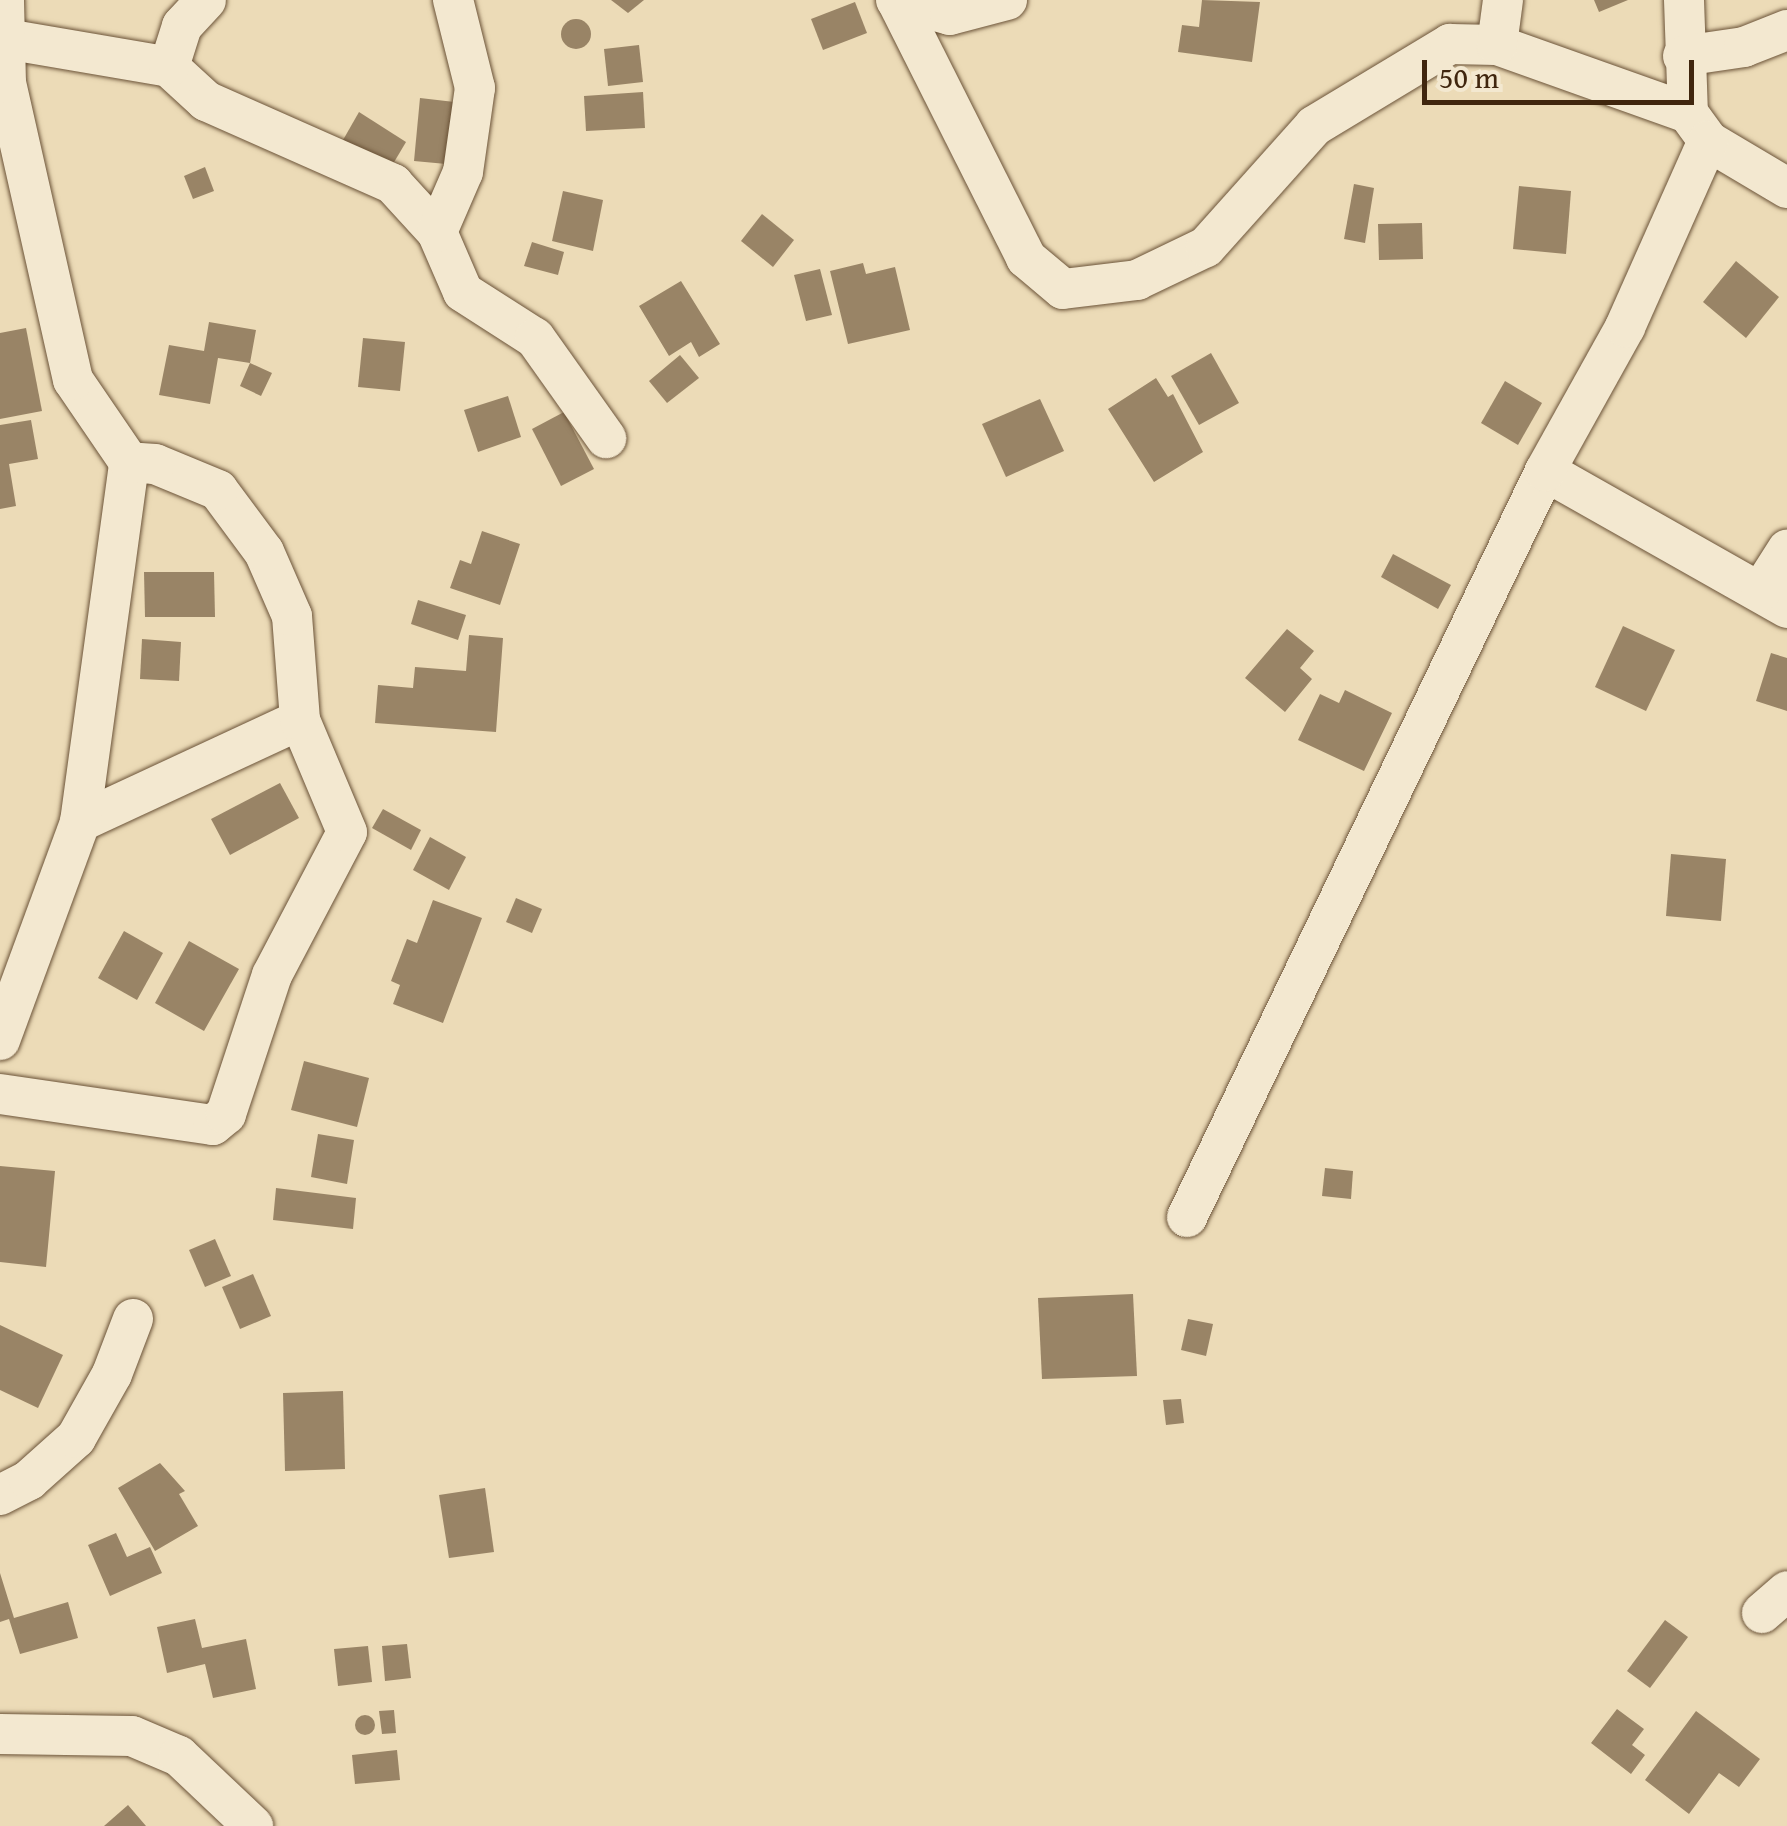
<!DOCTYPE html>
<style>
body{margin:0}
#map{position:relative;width:1787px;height:1826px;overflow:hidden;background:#ecdbb7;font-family:"Gentium Book Plus",serif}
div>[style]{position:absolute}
.building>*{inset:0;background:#998466}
.round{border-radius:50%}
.roads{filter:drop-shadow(0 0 2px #6b5338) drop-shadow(0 0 2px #6b5338)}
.street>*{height:40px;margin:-20px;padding:0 20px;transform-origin:20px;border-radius:20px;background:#f3e8d0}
span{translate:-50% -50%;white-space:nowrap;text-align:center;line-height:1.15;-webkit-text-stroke:10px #f3e8d0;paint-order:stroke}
.scale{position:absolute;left:1422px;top:60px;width:272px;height:45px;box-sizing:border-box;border:5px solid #40260e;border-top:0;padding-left:12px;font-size:30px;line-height:35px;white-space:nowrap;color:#40260e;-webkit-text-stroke:8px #f3e8d0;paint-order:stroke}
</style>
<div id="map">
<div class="building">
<i style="clip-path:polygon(611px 0,644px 0,628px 13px)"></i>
<i style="clip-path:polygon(1202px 0,1260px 2px,1252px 62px,1178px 52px,1182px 25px,1199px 27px)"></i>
<i style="clip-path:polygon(1594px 0,1628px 0,1599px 12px)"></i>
<i style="clip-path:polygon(855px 2px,867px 33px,823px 50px,811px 19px)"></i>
<i class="round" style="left:561px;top:19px;width:30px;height:30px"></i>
<i style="clip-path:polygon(639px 45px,643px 82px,608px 86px,604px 49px)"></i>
<i style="clip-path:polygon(643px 92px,645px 128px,586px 131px,584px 96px)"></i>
<i style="clip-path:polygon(420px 98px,463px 103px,457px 165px,414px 161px)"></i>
<i style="clip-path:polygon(359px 112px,406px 142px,390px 169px,343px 140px)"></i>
<i style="clip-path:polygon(205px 167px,214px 191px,193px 199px,184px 176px)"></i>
<i style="clip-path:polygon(1354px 184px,1374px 188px,1365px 243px,1344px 239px)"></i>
<i style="clip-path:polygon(1519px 186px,1571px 191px,1566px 254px,1513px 249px)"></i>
<i style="clip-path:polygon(563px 191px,603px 200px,593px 251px,552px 241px)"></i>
<i style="clip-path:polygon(762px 214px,794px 240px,773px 267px,741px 241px)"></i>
<i style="clip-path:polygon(1422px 223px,1423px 259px,1379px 260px,1378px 224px)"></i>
<i style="clip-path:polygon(532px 242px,564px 252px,558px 275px,524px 266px)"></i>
<i style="clip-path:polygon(1736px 261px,1779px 297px,1746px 338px,1703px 302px)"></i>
<i style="clip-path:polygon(863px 263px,866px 274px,895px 267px,910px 330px,848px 344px,830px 271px)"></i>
<i style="clip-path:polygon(820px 269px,832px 315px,806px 321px,794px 275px)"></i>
<i style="clip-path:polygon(681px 281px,720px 344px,699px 357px,691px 342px,669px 356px,639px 306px)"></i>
<i style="clip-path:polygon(209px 322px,256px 330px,250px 363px,218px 358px,210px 404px,159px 395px,169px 345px,204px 351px)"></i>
<i style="clip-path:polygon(26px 328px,42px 411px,0 419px,0 333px)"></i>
<i style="clip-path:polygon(363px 338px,405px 342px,400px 391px,358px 387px)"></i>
<i style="clip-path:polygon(1211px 353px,1239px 403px,1199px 425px,1171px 376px)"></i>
<i style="clip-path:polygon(680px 355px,699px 378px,667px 403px,649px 381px)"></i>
<i style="clip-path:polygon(250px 363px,272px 373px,261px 396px,240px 386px)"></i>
<i style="clip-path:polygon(1156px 378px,1168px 397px,1173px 394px,1203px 452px,1154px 482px,1108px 409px)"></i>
<i style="clip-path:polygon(1505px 381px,1542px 403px,1518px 445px,1481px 423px)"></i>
<i style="clip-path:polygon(508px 396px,521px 437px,478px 452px,464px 410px)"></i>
<i style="clip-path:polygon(1040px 399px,1064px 451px,1006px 477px,982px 424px)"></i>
<i style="clip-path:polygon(564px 412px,594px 469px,561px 486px,532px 429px)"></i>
<i style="clip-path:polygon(31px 420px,38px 459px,9px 464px,16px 506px,0 509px,0 425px)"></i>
<i style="clip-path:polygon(482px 531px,520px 544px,500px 605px,450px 588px,460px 560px,471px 564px)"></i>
<i style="clip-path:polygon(1393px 554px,1451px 585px,1438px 609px,1381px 577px)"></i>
<i style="clip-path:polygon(144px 572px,214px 572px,215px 617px,145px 617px)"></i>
<i style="clip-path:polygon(418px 600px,466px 615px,458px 640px,411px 624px)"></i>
<i style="clip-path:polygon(1623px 626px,1675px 650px,1646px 711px,1595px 687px)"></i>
<i style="clip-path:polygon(1287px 629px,1314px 651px,1300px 668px,1312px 679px,1285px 712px,1245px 678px)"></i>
<i style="clip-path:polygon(469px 635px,503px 638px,496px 732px,375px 723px,378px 685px,413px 688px,415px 667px,466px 671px)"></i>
<i style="clip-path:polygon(142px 639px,181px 642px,179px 681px,140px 679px)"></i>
<i style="clip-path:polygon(1771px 653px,1787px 658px,1787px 711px,1756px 701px)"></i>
<i style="clip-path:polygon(1345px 690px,1392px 713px,1364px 771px,1298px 740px,1320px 694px,1339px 703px)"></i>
<i style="clip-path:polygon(280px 783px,299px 818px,230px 855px,211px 819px)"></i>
<i style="clip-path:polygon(383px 809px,421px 830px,411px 850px,372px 828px)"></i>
<i style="clip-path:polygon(430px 837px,466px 857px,449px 890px,413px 870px)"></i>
<i style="clip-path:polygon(1671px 854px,1726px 859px,1721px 921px,1666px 916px)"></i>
<i style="clip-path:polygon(516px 898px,542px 909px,532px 933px,506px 922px)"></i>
<i style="clip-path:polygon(433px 900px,482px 918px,443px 1023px,393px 1004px,400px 985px,391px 981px,407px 939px,417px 943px)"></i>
<i style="clip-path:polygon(124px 931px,163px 953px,137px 1000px,98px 978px)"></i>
<i style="clip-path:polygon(189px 941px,239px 969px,204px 1031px,155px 1003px)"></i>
<i style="clip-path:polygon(304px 1061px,369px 1078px,357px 1127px,291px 1110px)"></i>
<i style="clip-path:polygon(318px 1134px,354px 1140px,347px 1184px,311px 1177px)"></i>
<i style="clip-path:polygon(0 1166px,55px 1171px,46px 1267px,0 1262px)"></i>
<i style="clip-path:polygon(1325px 1168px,1353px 1171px,1351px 1199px,1322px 1196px)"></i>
<i style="clip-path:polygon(276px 1188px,356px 1198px,353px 1229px,273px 1220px)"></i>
<i style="clip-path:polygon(215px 1239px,231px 1276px,205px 1287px,189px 1250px)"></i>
<i style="clip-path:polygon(253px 1274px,271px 1316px,240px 1329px,222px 1287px)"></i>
<i style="clip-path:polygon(1133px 1294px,1137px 1376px,1042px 1379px,1038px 1298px)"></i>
<i style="clip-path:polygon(1188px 1319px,1213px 1324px,1206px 1356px,1181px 1350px)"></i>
<i style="clip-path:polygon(0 1325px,63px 1355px,38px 1408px,0 1390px)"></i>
<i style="clip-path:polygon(343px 1391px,345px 1469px,285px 1471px,283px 1393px)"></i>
<i style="clip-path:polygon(1181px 1399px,1184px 1423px,1166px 1425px,1163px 1400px)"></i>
<i style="clip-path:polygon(160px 1463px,185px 1491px,179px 1494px,198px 1526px,155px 1551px,118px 1488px)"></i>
<i style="clip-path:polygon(485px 1488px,494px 1552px,449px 1558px,439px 1495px)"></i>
<i style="clip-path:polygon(116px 1533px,127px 1557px,150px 1547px,162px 1573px,110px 1596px,88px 1545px)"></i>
<i style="clip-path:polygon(0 1573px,14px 1618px,68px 1602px,78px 1638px,20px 1654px,9px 1619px,0 1622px)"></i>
<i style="clip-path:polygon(195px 1619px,202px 1648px,246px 1639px,256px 1689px,213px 1698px,205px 1664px,167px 1673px,157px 1627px)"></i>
<i style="clip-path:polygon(1665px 1620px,1688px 1637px,1650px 1688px,1627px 1671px)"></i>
<i style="clip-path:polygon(407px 1644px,411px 1678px,385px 1681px,382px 1646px)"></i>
<i style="clip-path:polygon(368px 1646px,372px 1682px,338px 1686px,334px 1649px)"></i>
<i style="clip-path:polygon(1617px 1709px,1644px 1729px,1632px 1745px,1645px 1755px,1631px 1774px,1591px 1743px)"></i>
<i style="clip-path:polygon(394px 1710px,396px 1733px,382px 1734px,379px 1711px)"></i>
<i style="clip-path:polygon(1696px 1711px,1760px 1759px,1739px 1787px,1719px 1773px,1689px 1814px,1645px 1780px)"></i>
<i class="round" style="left:355px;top:1715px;width:20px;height:20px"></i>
<i style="clip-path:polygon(397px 1750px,400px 1780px,355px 1784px,352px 1755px)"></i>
<i style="clip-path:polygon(128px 1805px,146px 1826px,104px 1826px)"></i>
</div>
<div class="roads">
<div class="street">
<i style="left:896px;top:0;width:56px;rotate:15.5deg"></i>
<i style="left:950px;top:15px;width:59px;rotate:-14.7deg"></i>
<i style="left:1684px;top:0;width:113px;rotate:88deg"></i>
<i style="left:1688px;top:113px;width:34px;rotate:54deg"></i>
<i style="left:1708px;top:141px;width:92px;rotate:30.7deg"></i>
<i style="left:897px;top:1px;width:288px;rotate:63.3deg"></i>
<i style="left:1026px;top:258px;width:48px;rotate:40deg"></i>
<i style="left:1063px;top:289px;width:75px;rotate:-6.9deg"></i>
<i style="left:1137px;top:280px;width:76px;rotate:-25.6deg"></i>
<i style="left:1206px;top:247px;width:162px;rotate:-48.2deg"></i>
<i style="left:1314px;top:126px;width:159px;rotate:-31.1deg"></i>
<i style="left:1450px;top:44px;width:47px;rotate:1.2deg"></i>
<i style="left:1497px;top:45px;width:203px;rotate:19.6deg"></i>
<i style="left:0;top:38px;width:171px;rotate:9.7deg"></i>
<i style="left:169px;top:67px;width:50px;rotate:42.6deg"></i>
<i style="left:206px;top:101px;width:205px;rotate:23.9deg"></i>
<i style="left:393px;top:184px;width:65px;rotate:47.5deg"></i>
<i style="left:437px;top:232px;width:65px;rotate:66.6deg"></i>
<i style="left:463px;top:292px;width:85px;rotate:32.6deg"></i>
<i style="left:535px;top:338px;width:123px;rotate:54.6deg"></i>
<i style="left:1497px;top:45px;width:45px;rotate:-82.4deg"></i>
<i style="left:1683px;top:56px;width:62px;rotate:-8.4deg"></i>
<i style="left:1744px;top:47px;width:46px;rotate:-21.6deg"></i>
<i style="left:169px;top:67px;width:43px;rotate:-72.4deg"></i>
<i style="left:182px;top:26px;width:35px;rotate:-47deg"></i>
<i style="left:437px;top:232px;width:65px;rotate:-66.6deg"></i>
<i style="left:463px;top:172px;width:85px;rotate:-81.9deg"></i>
<i style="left:475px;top:88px;width:91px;rotate:-104deg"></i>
<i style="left:1545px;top:471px;width:278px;rotate:29.5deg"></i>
<i style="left:1761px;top:591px;width:49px;rotate:-57.6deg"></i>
<i style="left:80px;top:822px;width:242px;rotate:-24.9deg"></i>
<i style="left:0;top:1040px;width:232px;rotate:-69.8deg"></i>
<i style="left:80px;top:822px;width:363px;rotate:-82.2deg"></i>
<i style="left:129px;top:462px;width:99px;rotate:-124.3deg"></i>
<i style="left:73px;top:380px;width:304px;rotate:-102.7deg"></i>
<i style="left:6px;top:83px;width:83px;rotate:-91.4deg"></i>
<i style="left:0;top:1094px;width:215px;rotate:8.3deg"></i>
<i style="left:213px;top:1125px;width:17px;rotate:-40deg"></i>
<i style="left:226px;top:1114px;width:146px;rotate:-71.7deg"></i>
<i style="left:272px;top:975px;width:161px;rotate:-62.3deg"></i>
<i style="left:347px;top:832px;width:121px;rotate:-112.8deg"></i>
<i style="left:300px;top:720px;width:104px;rotate:-94.4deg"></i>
<i style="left:292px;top:616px;width:70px;rotate:-113.6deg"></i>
<i style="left:264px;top:552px;width:77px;rotate:-126.6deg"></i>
<i style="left:218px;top:490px;width:68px;rotate:-157.6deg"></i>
<i style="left:155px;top:464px;width:26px;rotate:-176deg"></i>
<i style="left:1187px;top:1217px;width:827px;rotate:-64.36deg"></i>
<i style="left:1545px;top:471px;width:165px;rotate:-60.9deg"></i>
<i style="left:1625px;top:327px;width:204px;rotate:-66deg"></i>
<i style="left:0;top:1495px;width:33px;rotate:-27deg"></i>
<i style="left:29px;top:1480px;width:63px;rotate:-41.8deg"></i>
<i style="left:76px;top:1438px;width:73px;rotate:-60.6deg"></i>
<i style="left:112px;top:1374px;width:59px;rotate:-69.1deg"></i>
<i style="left:1762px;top:1613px;width:33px;rotate:-41deg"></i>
<i style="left:0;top:1734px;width:132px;rotate:0.9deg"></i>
<i style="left:132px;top:1736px;width:51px;rotate:23.1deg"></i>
<i style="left:179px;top:1756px;width:102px;rotate:43.4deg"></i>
</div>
</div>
<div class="scale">50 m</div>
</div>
